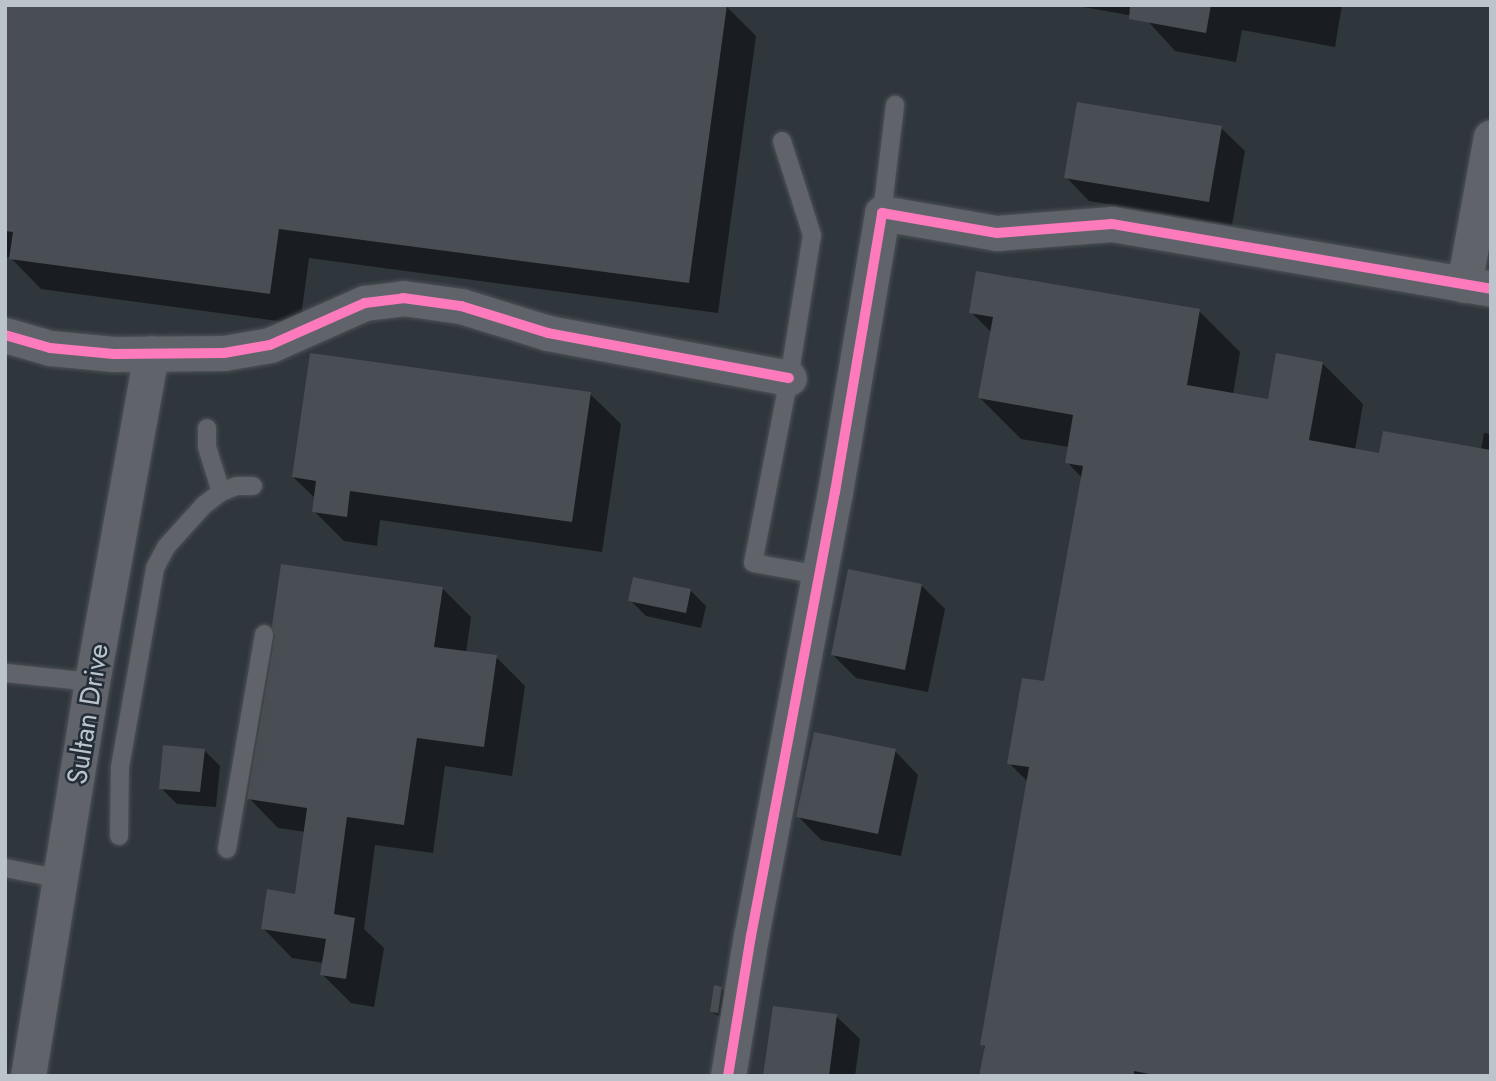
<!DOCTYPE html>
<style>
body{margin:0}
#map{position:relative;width:1496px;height:1081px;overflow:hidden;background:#2f363c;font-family:Jost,sans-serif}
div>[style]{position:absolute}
.shadow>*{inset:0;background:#0007}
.building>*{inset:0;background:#484e53}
.roads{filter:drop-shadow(0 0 2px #4d5257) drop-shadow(0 0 2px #4d5257)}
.service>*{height:18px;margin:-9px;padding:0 9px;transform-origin:9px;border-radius:9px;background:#60646a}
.minor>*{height:35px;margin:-17.5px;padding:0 17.5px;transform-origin:17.5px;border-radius:17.5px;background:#60646a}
.cycleway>*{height:10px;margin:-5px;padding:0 5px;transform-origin:5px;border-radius:5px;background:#fd7abc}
span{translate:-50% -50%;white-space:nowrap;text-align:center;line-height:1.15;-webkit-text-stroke:5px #222d37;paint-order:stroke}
.street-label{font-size:28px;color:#bbc3cb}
.frame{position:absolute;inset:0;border:7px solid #bbc3cb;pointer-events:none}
</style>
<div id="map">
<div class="shadow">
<i style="clip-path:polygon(5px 5px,726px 6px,756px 36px,718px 313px,309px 258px,300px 324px,41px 289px,11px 258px,5px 257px)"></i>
<i style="clip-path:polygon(1072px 5px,1342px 5px,1335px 47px,1242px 30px,1236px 62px,1175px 51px,1145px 18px)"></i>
<i style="clip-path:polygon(1221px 128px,1245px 151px,1232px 225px,1089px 201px,1066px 177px)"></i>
<i style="clip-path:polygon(1199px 311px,1240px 352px,1233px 395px,1269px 401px,1322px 363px,1363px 404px,1355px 450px,1380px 455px,1481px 450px,1484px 433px,1491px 434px,1491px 1076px,984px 1076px,986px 1049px,982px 1044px,1028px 782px,1009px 763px,1046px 684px,1082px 478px,1067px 462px,1069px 447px,1021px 439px,980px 398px,992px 333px,971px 312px)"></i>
<i style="clip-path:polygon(590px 394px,621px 424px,602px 552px,380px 520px,377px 546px,344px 541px,314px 511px,315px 498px,293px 477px)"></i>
<i style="clip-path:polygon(921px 585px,945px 609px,928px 692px,856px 678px,833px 655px)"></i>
<i style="clip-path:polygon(442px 588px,471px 617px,466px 653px,496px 657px,525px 686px,512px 776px,445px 766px,433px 853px,375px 845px,364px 929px,384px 948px,374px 1007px,351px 1003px,322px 974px,324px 963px,292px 958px,263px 928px,297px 896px,306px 832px,278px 828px,249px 798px)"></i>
<i style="clip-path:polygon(690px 590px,706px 606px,701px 628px,646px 616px,630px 600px)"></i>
<i style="clip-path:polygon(204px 750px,220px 766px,216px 807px,177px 804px,161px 788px)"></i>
<i style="clip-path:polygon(895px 751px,918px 775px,901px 856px,821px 840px,798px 816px)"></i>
<i style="clip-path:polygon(721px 988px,729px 996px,725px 1020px,712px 1012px)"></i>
<i style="clip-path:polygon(836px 1016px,860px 1039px,855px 1076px,765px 1076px)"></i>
</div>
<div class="building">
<i style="clip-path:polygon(5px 5px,727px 5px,689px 283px,279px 229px,270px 294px,9px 259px,13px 232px,5px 231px)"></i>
<i style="clip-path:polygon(1130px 5px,1211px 5px,1206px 33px,1129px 19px)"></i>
<i style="clip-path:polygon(1077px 102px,1222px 126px,1209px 202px,1064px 178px)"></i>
<i style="clip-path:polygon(976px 271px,1200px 309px,1187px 385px,1268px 399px,1276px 353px,1323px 362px,1309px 440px,1379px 453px,1383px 431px,1491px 450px,1491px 1076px,1159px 1076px,1134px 1071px,1134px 1076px,979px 1076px,985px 1046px,980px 1045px,1029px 767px,1007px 764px,1022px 678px,1044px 681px,1083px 466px,1065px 463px,1073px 415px,978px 398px,993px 317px,969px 313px)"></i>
<i style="clip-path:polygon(310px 353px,591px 392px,572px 522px,350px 491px,347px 517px,312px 512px,316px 481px,292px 477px)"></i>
<i style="clip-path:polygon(281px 564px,443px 587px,434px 647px,497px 655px,484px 747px,417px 738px,404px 825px,347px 817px,334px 914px,355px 918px,346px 979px,320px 975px,326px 939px,261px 929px,267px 889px,295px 894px,307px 808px,247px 799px,275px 636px,272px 626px)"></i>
<i style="clip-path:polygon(848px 569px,922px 584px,905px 670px,831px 655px)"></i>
<i style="clip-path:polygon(633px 577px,691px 589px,686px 613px,628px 601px)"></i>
<i style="clip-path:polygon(814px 732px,896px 749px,878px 834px,796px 817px)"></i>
<i style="clip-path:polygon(163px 745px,205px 749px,200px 792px,159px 789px)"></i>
<i style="clip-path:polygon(714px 985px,722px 987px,718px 1013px,710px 1012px)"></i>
<i style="clip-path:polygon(773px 1006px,837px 1014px,829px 1076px,763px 1076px)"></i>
</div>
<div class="roads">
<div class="service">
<i style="left:782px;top:141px;width:99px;rotate:72.3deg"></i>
<i style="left:812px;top:235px;width:145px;rotate:99.1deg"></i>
<i style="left:789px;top:378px;width:188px;rotate:101deg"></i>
<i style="left:753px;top:563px;width:67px;rotate:10.3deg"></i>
<i style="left:882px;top:213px;width:109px;rotate:-83.1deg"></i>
<i style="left:207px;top:428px;width:19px;rotate:90deg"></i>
<i style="left:207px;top:447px;width:47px;rotate:72.7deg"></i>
<i style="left:5px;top:673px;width:87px;rotate:5.9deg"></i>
<i style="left:119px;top:836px;width:69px;rotate:-89.2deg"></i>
<i style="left:120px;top:767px;width:202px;rotate:-80deg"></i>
<i style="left:155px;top:568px;width:24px;rotate:-62deg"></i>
<i style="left:166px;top:547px;width:57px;rotate:-47.9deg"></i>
<i style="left:204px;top:505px;width:21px;rotate:-37deg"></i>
<i style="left:221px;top:492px;width:17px;rotate:-21deg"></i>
<i style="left:237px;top:486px;width:16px"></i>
<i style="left:227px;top:849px;width:218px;rotate:-80.2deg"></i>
<i style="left:5px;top:868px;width:58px;rotate:10.9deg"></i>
</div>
<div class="minor">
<i style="left:1464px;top:285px;width:150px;rotate:-79.7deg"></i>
<i style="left:5px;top:335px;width:47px;rotate:16.1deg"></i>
<i style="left:50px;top:348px;width:64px;rotate:5.4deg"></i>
<i style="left:114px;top:354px;width:110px;rotate:-0.5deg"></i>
<i style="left:224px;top:353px;width:47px;rotate:-9.9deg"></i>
<i style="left:270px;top:345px;width:104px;rotate:-23.9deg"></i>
<i style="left:365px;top:303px;width:38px;rotate:-7deg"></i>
<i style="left:403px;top:298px;width:59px;rotate:7.9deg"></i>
<i style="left:461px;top:306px;width:91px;rotate:17.2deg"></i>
<i style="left:548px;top:333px;width:245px;rotate:10.6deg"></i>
<i style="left:28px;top:1076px;width:399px;rotate:-80.8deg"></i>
<i style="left:92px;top:682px;width:334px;rotate:-79.8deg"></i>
<i style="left:728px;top:1076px;width:142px;rotate:-80.7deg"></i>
<i style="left:751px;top:936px;width:452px;rotate:-79.3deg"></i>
<i style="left:835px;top:492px;width:283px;rotate:-80.4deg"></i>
<i style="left:882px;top:213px;width:117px;rotate:9.9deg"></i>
<i style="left:997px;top:233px;width:115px;rotate:-4.5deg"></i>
<i style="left:1112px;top:224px;width:385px;rotate:9.7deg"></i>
</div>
</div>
<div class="cycleway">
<i style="left:5px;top:335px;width:47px;rotate:16.1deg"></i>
<i style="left:50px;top:348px;width:64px;rotate:5.4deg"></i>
<i style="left:114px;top:354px;width:110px;rotate:-0.5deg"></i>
<i style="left:224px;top:353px;width:47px;rotate:-9.9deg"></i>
<i style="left:270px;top:345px;width:104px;rotate:-23.9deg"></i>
<i style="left:365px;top:303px;width:38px;rotate:-7deg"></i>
<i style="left:403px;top:298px;width:59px;rotate:7.9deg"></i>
<i style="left:461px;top:306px;width:91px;rotate:17.2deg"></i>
<i style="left:548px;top:333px;width:245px;rotate:10.6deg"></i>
<i style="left:728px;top:1076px;width:142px;rotate:-80.7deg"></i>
<i style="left:751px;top:936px;width:452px;rotate:-79.3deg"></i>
<i style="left:835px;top:492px;width:283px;rotate:-80.4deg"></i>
<i style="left:882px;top:213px;width:117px;rotate:9.9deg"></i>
<i style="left:997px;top:233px;width:115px;rotate:-4.5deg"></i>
<i style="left:1112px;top:224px;width:385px;rotate:9.7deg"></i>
</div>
<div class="street-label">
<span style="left:88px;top:714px;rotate:-81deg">Sultan Drive</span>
</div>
<div class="frame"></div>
</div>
